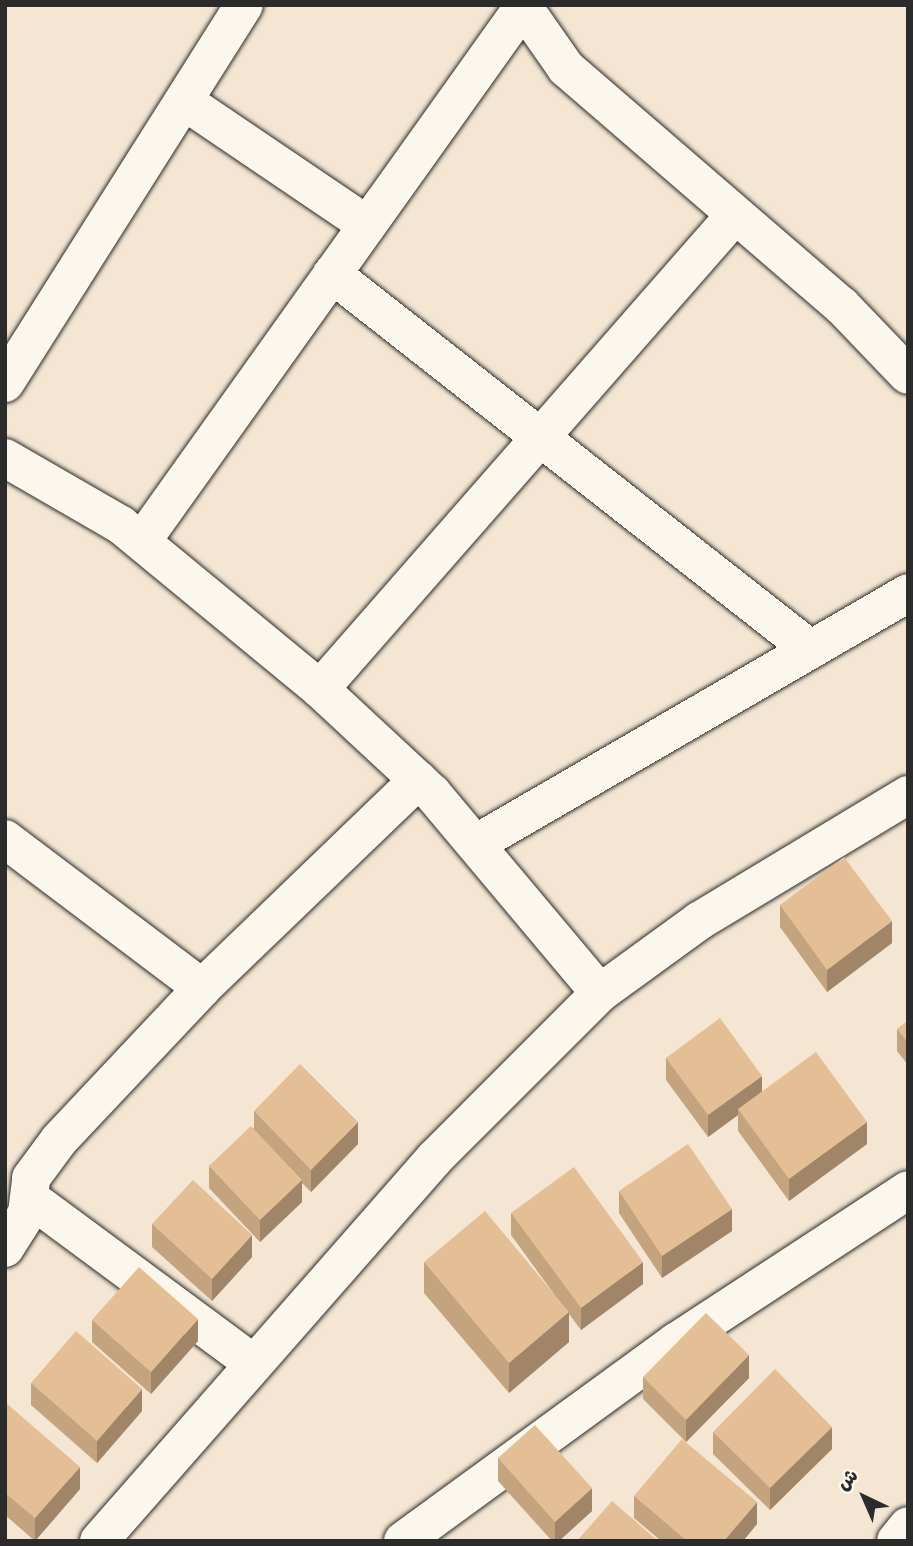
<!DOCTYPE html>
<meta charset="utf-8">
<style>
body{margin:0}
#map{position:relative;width:913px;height:1546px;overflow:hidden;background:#f4e6d2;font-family:Dekko,"Playpen Sans Arabic",sans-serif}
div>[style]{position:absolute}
.roads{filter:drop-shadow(0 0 2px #2b2b2b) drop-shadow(0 0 2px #2b2b2b)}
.street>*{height:38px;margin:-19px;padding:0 19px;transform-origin:19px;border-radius:19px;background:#fbf7ec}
.wall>*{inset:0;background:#c4a37f}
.shaded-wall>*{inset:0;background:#a08568}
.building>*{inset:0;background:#e4be94}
span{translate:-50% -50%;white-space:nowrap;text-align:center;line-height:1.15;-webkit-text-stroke:7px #fbf7ec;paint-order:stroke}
.frame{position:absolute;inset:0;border:7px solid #2b2b2b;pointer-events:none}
.north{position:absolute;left:829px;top:1462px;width:70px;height:70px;-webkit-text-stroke:5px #fbf7ec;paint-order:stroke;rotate:316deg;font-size:19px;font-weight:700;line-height:28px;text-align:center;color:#2b2b2b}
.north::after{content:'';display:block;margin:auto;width:24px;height:32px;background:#2b2b2b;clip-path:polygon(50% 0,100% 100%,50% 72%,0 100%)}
</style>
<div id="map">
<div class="roads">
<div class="street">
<i style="left:522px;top:5px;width:77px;rotate:55.1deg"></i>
<i style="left:566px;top:68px;width:364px;rotate:40.8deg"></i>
<i style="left:842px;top:306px;width:95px;rotate:46.3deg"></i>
<i style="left:184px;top:101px;width:221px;rotate:34.1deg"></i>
<i style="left:332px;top:274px;width:608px;rotate:38.11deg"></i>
<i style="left:5px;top:383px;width:447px;rotate:-57.7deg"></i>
<i style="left:5px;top:458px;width:134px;rotate:30deg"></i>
<i style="left:121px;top:525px;width:258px;rotate:39.5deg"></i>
<i style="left:320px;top:689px;width:153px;rotate:42.9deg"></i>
<i style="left:432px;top:793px;width:261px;rotate:50deg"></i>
<i style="left:142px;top:541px;width:656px;rotate:-54.49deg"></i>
<i style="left:320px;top:689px;width:630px;rotate:-48.8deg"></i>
<i style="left:5px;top:839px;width:247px;rotate:37.1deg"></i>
<i style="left:477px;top:843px;width:498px;rotate:-30.1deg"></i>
<i style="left:31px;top:1199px;width:276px;rotate:36.5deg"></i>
<i style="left:5px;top:1248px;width:41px;rotate:-57.8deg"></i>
<i style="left:27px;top:1213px;width:35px;rotate:-83deg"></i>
<i style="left:31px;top:1178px;width:47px;rotate:-53.6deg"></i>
<i style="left:59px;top:1140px;width:209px;rotate:-46.7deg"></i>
<i style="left:202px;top:988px;width:300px;rotate:-43.9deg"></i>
<i style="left:99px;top:1541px;width:509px;rotate:-48.74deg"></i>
<i style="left:435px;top:1158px;width:233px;rotate:-45deg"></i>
<i style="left:600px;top:993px;width:122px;rotate:-36deg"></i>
<i style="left:699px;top:921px;width:244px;rotate:-31.1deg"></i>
<i style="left:403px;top:1541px;width:338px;rotate:-36.1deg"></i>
<i style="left:676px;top:1342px;width:277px;rotate:-33.2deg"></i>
<i style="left:896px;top:1541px;width:19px;rotate:-51deg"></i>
</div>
</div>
<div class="wall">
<i style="clip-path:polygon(780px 905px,892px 943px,827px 992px,780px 927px)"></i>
<i style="clip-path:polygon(908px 1021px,908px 1065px,897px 1051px,897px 1029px)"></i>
<i style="clip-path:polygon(666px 1058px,762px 1092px,867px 1144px,789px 1201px,738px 1131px,738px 1115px,708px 1137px,666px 1080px)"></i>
<i style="clip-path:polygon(254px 1111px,358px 1144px,311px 1192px,302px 1183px,302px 1202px,260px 1242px,209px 1188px,209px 1166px,254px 1128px)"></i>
<i style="clip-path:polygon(619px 1191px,732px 1231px,662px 1278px,619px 1213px)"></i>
<i style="clip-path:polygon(511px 1213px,643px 1284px,581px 1330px,569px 1314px,569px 1342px,509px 1393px,424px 1293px,424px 1262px,554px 1294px,511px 1235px)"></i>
<i style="clip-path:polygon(152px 1224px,252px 1257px,212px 1301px,152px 1247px)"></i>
<i style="clip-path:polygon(92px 1320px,198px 1341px,151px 1394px,92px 1342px)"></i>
<i style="clip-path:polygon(643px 1377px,749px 1378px,686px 1442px,643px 1399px)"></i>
<i style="clip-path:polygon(31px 1383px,142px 1411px,97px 1463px,31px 1405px)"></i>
<i style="clip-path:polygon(5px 1402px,80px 1489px,35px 1541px,5px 1515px)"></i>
<i style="clip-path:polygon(713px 1432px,832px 1449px,770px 1510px,713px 1454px)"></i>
<i style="clip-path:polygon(498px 1458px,592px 1511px,559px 1541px,552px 1541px,498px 1481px)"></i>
<i style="clip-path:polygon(634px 1496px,757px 1524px,743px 1541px,661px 1541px,634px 1518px)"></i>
</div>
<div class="shaded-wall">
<i style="clip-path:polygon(892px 921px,892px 943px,827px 992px,827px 970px)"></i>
<i style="clip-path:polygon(762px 1076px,762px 1098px,738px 1109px,738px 1115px,708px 1137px,708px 1115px)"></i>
<i style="clip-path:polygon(358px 1122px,358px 1144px,311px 1192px,311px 1170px)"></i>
<i style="clip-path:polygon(867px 1122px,867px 1144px,789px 1201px,789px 1179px)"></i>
<i style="clip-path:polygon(302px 1180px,302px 1202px,260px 1242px,260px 1220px)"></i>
<i style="clip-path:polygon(732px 1209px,732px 1231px,662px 1278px,662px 1256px)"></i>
<i style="clip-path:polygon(252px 1235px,252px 1257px,212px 1301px,212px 1279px)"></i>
<i style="clip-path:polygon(643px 1262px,643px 1284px,581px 1330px,581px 1308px)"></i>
<i style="clip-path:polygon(569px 1312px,569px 1342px,509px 1393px,509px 1363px)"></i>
<i style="clip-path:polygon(198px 1319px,198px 1341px,151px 1394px,151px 1372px)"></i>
<i style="clip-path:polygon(749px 1355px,749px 1378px,686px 1442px,686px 1420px)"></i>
<i style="clip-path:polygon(142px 1389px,142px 1411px,97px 1463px,97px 1441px)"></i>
<i style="clip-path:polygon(832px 1427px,832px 1449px,770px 1510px,770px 1488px)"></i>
<i style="clip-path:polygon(80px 1467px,80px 1489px,35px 1541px,35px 1518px)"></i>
<i style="clip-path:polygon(592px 1488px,592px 1511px,559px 1541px,555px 1541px,555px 1522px)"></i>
<i style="clip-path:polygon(757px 1502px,757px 1524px,743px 1541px,724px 1541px)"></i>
</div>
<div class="building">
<i style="clip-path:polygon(844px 857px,892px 921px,827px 970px,780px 905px)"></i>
<i style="clip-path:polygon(720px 1018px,762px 1076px,708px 1115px,666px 1058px)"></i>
<i style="clip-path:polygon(908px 1021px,908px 1043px,897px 1029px)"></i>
<i style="clip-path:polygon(816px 1052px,867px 1122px,789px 1179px,738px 1109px)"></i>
<i style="clip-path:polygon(300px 1064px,358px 1122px,311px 1170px,254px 1111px)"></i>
<i style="clip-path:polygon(251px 1126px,302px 1180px,260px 1220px,209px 1166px)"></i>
<i style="clip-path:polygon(688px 1144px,732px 1209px,662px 1256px,619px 1191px)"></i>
<i style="clip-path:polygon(574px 1167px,643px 1262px,581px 1308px,511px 1213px)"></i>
<i style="clip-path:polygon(193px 1180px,252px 1235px,212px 1279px,152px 1224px)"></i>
<i style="clip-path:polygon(485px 1211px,569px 1312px,509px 1363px,424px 1262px)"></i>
<i style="clip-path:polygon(139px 1267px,198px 1319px,151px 1372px,92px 1320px)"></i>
<i style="clip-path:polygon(706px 1313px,749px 1355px,686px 1420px,643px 1377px)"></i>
<i style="clip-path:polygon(76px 1331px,142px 1389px,97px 1441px,31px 1383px)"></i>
<i style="clip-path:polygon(775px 1369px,832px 1427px,770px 1488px,713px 1432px)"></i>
<i style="clip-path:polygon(5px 1402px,80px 1467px,35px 1518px,5px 1493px)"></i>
<i style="clip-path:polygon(535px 1425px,592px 1488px,555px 1522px,498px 1458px)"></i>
<i style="clip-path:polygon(682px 1439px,757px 1502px,724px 1541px,687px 1541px,634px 1496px)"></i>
<i style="clip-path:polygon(612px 1501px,658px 1541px,577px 1541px)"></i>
</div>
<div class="frame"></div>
<div class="north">ش</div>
</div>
